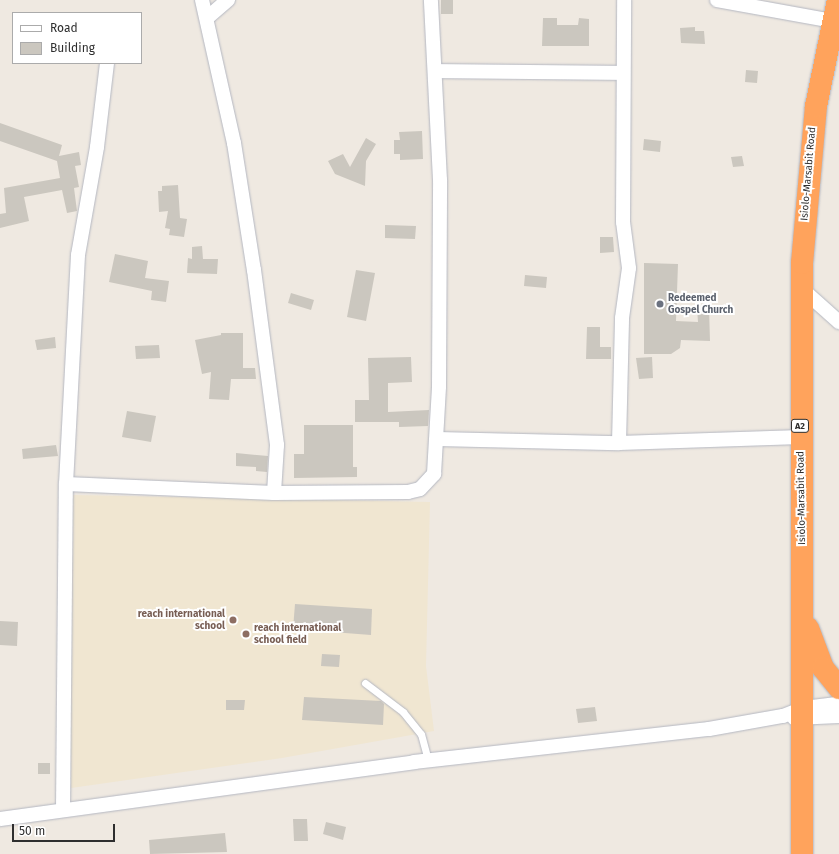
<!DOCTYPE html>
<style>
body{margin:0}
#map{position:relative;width:839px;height:854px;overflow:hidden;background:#efe9e1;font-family:"Fira Sans",sans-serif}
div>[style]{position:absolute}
.education>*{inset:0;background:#f0e6d1}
.building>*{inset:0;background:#cbc7bf}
.roads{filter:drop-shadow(0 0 1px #b4b7c1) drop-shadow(0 0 1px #b4b7c1)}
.lane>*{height:7px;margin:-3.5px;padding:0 3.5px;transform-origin:3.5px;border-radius:3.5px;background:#fff}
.street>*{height:14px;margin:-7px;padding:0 7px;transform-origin:7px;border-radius:7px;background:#fff}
.highway>*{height:22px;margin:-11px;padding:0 11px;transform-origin:11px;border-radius:11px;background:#ffa35c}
.dots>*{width:11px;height:11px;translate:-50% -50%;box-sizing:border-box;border:2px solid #fff;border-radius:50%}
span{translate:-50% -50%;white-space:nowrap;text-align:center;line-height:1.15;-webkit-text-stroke:4px #fff;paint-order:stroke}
.shield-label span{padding:1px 3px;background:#fff;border:1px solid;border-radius:3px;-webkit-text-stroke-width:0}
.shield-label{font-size:9px;color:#2e2e2e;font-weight:700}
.street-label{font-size:10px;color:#2e2e2e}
.worship-label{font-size:10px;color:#5b616d;font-weight:700}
.left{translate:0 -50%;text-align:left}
.education-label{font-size:10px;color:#785e54;font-weight:700}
.right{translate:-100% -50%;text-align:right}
.legend{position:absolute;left:12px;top:12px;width:130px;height:52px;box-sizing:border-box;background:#fff;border:1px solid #ababab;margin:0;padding:5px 7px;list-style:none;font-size:12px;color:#2e2e2e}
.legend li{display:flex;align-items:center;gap:8px;height:20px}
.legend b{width:20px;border:1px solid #ababab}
.scale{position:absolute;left:12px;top:824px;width:103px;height:18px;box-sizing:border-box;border:2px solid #2e2e2e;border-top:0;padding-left:5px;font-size:12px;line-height:14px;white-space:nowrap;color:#2e2e2e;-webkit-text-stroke:3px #fff;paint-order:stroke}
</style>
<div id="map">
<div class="education">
<i style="clip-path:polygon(72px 495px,430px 502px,426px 666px,434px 731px,282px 758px,71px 788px,65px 645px)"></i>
</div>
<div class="building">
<i style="clip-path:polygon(441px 0,453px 0,453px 14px,441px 14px)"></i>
<i style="clip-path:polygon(543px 18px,557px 18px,557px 25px,578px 25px,579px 18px,589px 19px,589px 46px,542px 46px)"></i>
<i style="clip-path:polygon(695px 27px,695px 31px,704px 31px,705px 44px,681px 43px,680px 28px)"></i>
<i style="clip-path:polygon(746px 70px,758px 71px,757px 83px,745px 82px)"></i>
<i style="clip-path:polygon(0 123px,62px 145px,59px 156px,79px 152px,81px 165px,75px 166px,79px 187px,74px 188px,77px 211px,67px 213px,62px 190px,24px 197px,29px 221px,0 228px,0 214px,6px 213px,4px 188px,60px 178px,57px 161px,0 141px)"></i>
<i style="clip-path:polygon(422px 131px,423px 159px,400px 160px,400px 154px,394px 154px,394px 140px,400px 140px,399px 132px)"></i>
<i style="clip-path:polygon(366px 138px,376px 144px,366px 161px,365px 186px,335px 174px,328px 161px,343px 154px,350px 167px)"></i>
<i style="clip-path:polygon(644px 139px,661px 141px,660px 152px,643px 150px)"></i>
<i style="clip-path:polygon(742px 156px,744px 166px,733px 167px,731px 157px)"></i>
<i style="clip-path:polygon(178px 185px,180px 218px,187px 219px,184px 237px,169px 235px,170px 229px,165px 228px,168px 211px,159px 212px,158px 191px,162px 191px,162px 186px)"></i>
<i style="clip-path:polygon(385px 225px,416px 226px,415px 239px,385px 238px)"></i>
<i style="clip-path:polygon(600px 237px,613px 237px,614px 252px,600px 253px)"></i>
<i style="clip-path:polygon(202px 246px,203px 259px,218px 259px,217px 274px,187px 273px,188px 258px,192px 259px,192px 247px)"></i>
<i style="clip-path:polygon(115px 254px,148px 261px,145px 278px,169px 281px,166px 302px,151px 300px,152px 291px,109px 282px)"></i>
<i style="clip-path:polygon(644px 263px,678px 264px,676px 321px,698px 322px,697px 308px,709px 308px,710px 341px,681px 340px,680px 348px,671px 354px,644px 354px)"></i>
<i style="clip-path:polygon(356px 270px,375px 273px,366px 321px,347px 317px)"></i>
<i style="clip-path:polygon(525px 275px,547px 277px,546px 288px,524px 286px)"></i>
<i style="clip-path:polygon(291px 293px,314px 300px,311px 310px,288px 303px)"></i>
<i style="clip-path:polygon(587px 327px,600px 327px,600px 347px,611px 347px,611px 359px,586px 359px)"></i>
<i style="clip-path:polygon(221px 333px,243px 333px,243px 368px,255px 368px,256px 379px,231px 379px,229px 400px,209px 399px,211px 372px,202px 374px,195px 340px,221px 335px)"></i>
<i style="clip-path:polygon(55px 337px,56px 348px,37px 350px,35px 340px)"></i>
<i style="clip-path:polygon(159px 345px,160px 358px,136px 359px,135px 346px)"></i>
<i style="clip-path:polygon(411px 357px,412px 382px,388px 383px,388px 412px,429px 410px,428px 426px,399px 427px,399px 422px,355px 422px,355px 400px,369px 400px,368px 358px)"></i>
<i style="clip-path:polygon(652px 357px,653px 378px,639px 379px,636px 358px)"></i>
<i style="clip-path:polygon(127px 411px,156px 416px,151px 442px,122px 437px)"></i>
<i style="clip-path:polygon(304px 425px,353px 425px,353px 467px,357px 467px,357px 477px,294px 478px,294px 454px,304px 454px)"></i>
<i style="clip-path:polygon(56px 445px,58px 456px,23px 459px,22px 449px)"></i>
<i style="clip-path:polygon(236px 453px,268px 456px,267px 472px,256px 471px,256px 467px,236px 466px)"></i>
<i style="clip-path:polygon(295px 604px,372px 609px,371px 635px,293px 629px)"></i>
<i style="clip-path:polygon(0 621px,18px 622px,17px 646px,0 645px)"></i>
<i style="clip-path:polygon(322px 654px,340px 655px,339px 667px,321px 666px)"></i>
<i style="clip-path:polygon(304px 697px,381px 701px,384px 704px,383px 725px,302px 720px)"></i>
<i style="clip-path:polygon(226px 700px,245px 700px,244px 710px,226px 710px)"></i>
<i style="clip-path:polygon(595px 707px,597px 721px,578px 723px,576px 709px)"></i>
<i style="clip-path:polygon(38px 763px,50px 763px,50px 774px,38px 774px)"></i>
<i style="clip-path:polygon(293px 819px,307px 819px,308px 841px,294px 841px)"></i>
<i style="clip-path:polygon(326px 822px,346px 827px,343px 840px,323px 834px)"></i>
<i style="clip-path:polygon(225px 833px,227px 852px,150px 854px,149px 840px)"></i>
</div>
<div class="roads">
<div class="lane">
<i style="left:365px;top:683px;width:48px;rotate:37.3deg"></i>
<i style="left:403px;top:712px;width:28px;rotate:51deg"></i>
<i style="left:421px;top:734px;width:27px;rotate:75deg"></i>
</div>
<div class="street">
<i style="left:202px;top:0;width:147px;rotate:77.4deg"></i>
<i style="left:234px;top:143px;width:129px;rotate:81.1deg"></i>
<i style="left:254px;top:270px;width:177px;rotate:82.5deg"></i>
<i style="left:277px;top:445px;width:48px;rotate:93.6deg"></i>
<i style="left:717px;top:0;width:117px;rotate:10.3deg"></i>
<i style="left:207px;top:18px;width:28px;rotate:-41deg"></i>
<i style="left:436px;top:71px;width:187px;rotate:0.6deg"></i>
<i style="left:802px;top:289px;width:50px;rotate:41.7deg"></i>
<i style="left:437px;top:439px;width:182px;rotate:1.3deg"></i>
<i style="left:619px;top:443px;width:182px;rotate:-1.9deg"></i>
<i style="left:619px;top:443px;width:125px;rotate:-88.6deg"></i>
<i style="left:622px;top:318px;width:50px;rotate:-82deg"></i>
<i style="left:629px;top:268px;width:46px;rotate:-97.4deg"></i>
<i style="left:623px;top:222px;width:222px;rotate:-89.7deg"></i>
<i style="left:66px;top:484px;width:229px;rotate:-87deg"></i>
<i style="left:78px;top:255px;width:110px;rotate:-80deg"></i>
<i style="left:97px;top:147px;width:85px;rotate:-83.2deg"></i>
<i style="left:794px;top:718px;width:45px;rotate:-2.5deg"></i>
<i style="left:63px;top:810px;width:326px;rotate:-89.5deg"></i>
<i style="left:66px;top:484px;width:208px;rotate:2.5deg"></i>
<i style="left:274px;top:493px;width:134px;rotate:-0.4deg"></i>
<i style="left:408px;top:492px;width:12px;rotate:-14deg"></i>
<i style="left:420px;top:489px;width:21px;rotate:-47deg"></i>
<i style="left:434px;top:474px;width:88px;rotate:-86.7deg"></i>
<i style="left:439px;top:386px;width:206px;rotate:-89.7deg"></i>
<i style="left:440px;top:180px;width:180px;rotate:-92.9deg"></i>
<i style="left:0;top:819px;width:418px;rotate:-7.8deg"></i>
<i style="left:414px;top:762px;width:297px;rotate:-6.4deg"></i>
<i style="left:709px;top:729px;width:75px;rotate:-10deg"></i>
<i style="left:783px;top:716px;width:22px;rotate:-21deg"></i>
<i style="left:804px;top:708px;width:35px;rotate:-7deg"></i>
</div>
<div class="highway">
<i style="left:808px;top:628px;width:43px;rotate:69.4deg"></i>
<i style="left:823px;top:668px;width:26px;rotate:51deg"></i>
<i style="left:802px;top:854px;width:591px;rotate:-90deg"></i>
<i style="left:802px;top:263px;width:158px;rotate:-84.9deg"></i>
<i style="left:816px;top:106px;width:108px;rotate:-78.3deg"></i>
</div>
</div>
<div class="dots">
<i style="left:660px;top:304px;background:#6b7280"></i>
<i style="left:233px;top:620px;background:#8d6e63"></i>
<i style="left:246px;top:634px;background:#8d6e63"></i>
</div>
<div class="shield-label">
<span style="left:800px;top:426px">A2</span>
</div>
<div class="street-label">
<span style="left:809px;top:174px;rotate:-85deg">Isiolo-Marsabit Road</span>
<span style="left:802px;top:498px;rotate:-91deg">Isiolo-Marsabit Road</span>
</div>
<div class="worship-label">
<span class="left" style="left:668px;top:304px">Redeemed<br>Gospel Church</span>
</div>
<div class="education-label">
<span class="right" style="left:225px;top:620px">reach international<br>school</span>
<span class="left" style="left:254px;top:634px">reach international<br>school field</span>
</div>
<ul class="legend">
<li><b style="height:5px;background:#fff"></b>Road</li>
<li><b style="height:11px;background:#cbc7bf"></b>Building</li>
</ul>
<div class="scale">50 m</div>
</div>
